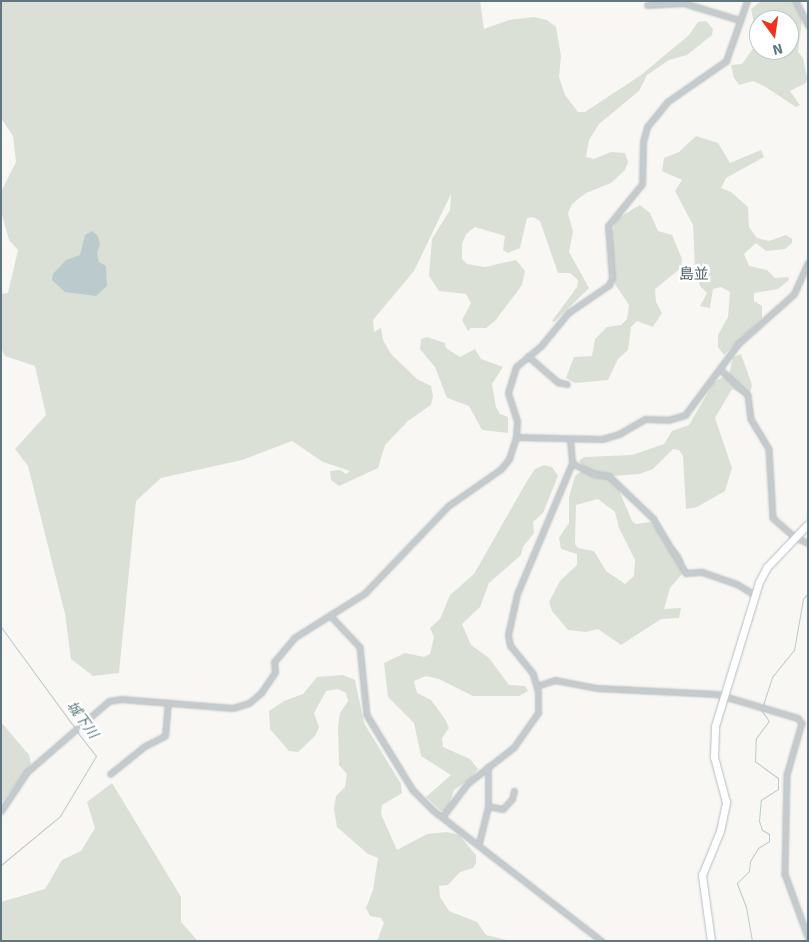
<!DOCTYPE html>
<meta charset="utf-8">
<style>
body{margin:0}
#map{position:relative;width:809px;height:942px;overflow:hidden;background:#f8f7f4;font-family:Signika,"Noto Sans JP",sans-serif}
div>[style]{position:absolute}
.green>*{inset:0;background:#dae0d5}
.water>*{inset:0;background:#bbcacd}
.stream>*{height:1px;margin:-0.5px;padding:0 0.5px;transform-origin:0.5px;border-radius:0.5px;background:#bbcacd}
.roads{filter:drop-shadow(0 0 1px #b7bec1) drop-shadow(0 0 1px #b7bec1)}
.street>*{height:4.5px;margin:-2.25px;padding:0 2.25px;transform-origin:2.25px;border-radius:2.25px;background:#c5cacd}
.secondary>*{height:7px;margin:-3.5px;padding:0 3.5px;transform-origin:3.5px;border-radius:3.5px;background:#fff}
span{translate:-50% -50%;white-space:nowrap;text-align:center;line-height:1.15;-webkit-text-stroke:5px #fff;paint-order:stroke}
.water-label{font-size:14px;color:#5b787c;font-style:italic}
.quarter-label{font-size:15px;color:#53646c}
.frame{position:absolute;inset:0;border:2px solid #607782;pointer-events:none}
.north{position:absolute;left:749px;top:10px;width:50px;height:50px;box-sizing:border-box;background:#fff;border:1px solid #bfc9cd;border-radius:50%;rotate:166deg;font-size:14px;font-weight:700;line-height:20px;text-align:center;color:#607782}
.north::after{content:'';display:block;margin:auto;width:18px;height:22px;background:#f0331c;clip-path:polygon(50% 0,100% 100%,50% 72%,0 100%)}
</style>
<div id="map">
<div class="green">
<i style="clip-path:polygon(1px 1px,480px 1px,484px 29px,509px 20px,534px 17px,547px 20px,556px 27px,561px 56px,559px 77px,565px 95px,578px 112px,585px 112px,641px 75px,689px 35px,698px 22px,706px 21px,713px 29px,712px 35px,687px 55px,669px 60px,647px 75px,639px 91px,599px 124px,589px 140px,586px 157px,594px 159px,611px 152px,625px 153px,628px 162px,625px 170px,611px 183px,586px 193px,572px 204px,568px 213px,573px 232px,569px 252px,589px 288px,582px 295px,554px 322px,552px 321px,577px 287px,578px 280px,570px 273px,558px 273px,540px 221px,533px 217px,527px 218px,520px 248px,508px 253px,503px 250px,505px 236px,475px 227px,466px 234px,462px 244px,462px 259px,467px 264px,485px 267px,516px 260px,525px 271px,522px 285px,495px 321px,486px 328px,471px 328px,468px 331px,462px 320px,471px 303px,466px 294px,439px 291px,429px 276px,432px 239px,450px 210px,451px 194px,414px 271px,373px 320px,374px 332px,381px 328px,383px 340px,391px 354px,417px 379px,431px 386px,433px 396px,431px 405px,408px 421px,385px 445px,378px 468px,339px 486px,331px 480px,330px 471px,340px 470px,346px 474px,350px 471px,323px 462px,292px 441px,242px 460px,161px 478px,136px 501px,119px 673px,93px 676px,71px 659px,65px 614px,28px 466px,15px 449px,46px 415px,35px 366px,5px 356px,1px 348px,1px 294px,8px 293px,18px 250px,9px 240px,1px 211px,1px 192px,16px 162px,13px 136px,1px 118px)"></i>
<i style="clip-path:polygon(evenodd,761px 1px,794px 1px,802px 20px,798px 52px,803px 58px,807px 78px,806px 83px,790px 91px,800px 105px,796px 107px,764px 86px,753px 81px,739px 85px,734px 78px,731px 65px,742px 64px,758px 42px,751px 9px,761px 1px,759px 20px,789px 20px,789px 50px,759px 50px,759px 20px)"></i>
<i style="clip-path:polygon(696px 136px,718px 143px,730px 163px,761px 150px,764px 157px,726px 178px,721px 188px,731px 192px,748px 207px,749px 227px,757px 238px,769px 241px,786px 235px,792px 239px,792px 243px,785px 249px,766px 251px,756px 243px,744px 254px,749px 266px,767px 270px,775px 278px,788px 277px,789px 280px,778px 289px,754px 293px,754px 301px,762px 306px,762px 318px,724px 355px,718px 347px,718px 335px,728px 317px,730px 292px,721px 287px,713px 289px,710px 308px,700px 306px,707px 293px,700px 286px,695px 268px,693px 225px,675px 191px,682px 180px,662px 171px,664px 158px,679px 152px)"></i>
<i style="clip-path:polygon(640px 205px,650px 213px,658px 231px,672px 235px,682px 259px,681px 268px,655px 289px,656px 302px,662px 313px,653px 327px,637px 321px,631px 327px,628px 350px,618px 359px,608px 380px,575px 383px,566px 378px,574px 357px,592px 356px,595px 339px,607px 327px,621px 325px,627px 319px,629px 305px,615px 284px,611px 233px,618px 218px)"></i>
<i style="clip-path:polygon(427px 337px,445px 343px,446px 348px,460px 357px,475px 349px,481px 359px,503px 367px,492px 384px,496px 407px,500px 414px,508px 417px,508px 433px,482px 430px,469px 406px,447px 398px,435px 367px,420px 349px,421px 339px)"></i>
<i style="clip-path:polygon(evenodd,741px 354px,752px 385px,750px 393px,744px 395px,732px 389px,715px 418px,732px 468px,725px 491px,697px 507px,686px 509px,683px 456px,679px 450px,673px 449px,653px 469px,639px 474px,613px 476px,632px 521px,636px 524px,650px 522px,681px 554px,684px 561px,682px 574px,670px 588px,664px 609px,681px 608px,679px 618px,661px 619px,621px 645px,598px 629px,586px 632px,568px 630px,552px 611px,549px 602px,560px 581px,577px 565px,577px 554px,561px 549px,559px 538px,569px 523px,569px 497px,575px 476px,586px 468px,579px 461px,584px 457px,632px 455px,664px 444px,672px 431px,689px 425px,714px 382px,729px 374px,733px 357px,741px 354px,598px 499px,615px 512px,619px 528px,635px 560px,634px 576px,625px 584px,606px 571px,594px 551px,578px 548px,575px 544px,576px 505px,598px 499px)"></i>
<i style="clip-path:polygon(544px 465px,552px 467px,558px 476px,543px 513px,533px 522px,534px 533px,523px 547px,521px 555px,489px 583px,480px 607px,462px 624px,471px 645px,489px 658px,509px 685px,525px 686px,528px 691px,519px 696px,473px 696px,439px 679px,426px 676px,414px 681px,417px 693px,431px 700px,445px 719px,449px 728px,442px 738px,443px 747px,470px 759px,478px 769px,470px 779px,454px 790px,447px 811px,441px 811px,426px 797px,451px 775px,421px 756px,414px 723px,388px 697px,384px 663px,405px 653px,424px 657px,430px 654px,434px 637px,430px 628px,440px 619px,450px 595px,474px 574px,527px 481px,535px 469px)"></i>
<i style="clip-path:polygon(343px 675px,355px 680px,364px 723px,401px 784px,402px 793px,382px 805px,381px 814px,397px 850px,427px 834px,447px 832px,459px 835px,476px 855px,476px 863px,473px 868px,460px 872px,448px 885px,439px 886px,440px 897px,449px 911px,477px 922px,486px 935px,511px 941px,377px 941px,384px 923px,381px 918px,370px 916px,366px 908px,373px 890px,378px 858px,368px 854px,337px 827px,334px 809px,336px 796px,345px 787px,347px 774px,339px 765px,338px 726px,340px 713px,348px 701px,346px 693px,338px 689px,326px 691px,314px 713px,319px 727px,315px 736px,298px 752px,289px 751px,270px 729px,269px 711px,284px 701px,303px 694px,317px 677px)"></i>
<i style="clip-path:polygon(1px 722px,29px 755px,31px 764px,1px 804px)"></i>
<i style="clip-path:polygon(112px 783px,181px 897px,181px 922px,198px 941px,1px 941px,1px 902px,45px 889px,62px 860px,81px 851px,95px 828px,87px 802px)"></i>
</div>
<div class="water">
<i style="clip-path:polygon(92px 231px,98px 236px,100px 244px,97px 253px,99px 262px,106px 266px,107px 286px,96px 296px,65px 292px,52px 280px,53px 274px,66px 260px,80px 255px,85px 235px)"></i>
</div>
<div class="stream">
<i style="left:1px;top:627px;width:125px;rotate:53.8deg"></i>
<i style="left:763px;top:705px;width:29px;rotate:-72deg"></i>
<i style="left:772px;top:677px;width:35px;rotate:-51deg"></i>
<i style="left:794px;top:650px;width:52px;rotate:-80deg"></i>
<i style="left:803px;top:599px;width:8px;rotate:-50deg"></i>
<i style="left:1px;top:865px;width:77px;rotate:-39.7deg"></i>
<i style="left:60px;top:816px;width:70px;rotate:-59deg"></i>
<i style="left:96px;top:756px;width:31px;rotate:-128deg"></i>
<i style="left:752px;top:941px;width:35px;rotate:-100deg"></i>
<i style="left:746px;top:907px;width:26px;rotate:-111deg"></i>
<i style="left:737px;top:883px;width:17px;rotate:-45deg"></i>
<i style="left:749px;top:871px;width:10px;rotate:-84deg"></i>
<i style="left:750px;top:861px;width:15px;rotate:-58deg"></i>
<i style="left:758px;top:848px;width:13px;rotate:-32deg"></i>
<i style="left:769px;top:841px;width:7px;rotate:-90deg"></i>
<i style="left:769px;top:834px;width:8px;rotate:-150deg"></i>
<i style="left:762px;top:830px;width:9px;rotate:-108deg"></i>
<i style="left:759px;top:821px;width:21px;rotate:-85deg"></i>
<i style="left:761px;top:800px;width:20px;rotate:-33deg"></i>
<i style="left:778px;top:789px;width:11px;rotate:-90deg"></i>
<i style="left:778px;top:778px;width:29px;rotate:-144deg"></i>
<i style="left:755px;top:761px;width:23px;rotate:-88deg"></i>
<i style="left:756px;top:738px;width:21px;rotate:-53deg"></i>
<i style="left:769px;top:721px;width:14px;rotate:-126deg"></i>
</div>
<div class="roads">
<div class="street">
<i style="left:796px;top:1px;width:27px;rotate:63deg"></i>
<i style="left:647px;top:5px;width:37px;rotate:-3deg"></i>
<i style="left:684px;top:3px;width:59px;rotate:16.9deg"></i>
<i style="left:528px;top:356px;width:40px;rotate:41deg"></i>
<i style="left:558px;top:382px;width:9px;rotate:13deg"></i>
<i style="left:720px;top:369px;width:38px;rotate:43deg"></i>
<i style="left:748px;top:395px;width:24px;rotate:83deg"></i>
<i style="left:751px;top:419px;width:35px;rotate:59deg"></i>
<i style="left:769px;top:449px;width:69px;rotate:86.7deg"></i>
<i style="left:773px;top:518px;width:29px;rotate:41deg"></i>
<i style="left:795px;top:537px;width:14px;rotate:25deg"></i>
<i style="left:516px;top:437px;width:86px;rotate:1.3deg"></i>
<i style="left:602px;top:439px;width:18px;rotate:-16deg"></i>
<i style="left:619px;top:434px;width:30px;rotate:-30deg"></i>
<i style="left:645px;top:419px;width:23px;rotate:2deg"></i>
<i style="left:668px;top:420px;width:18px;rotate:-16deg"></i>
<i style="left:685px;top:415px;width:89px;rotate:-53.3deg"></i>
<i style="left:738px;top:344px;width:75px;rotate:-41.8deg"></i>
<i style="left:794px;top:294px;width:34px;rotate:-66deg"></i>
<i style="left:572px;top:463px;width:25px;rotate:26deg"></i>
<i style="left:595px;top:474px;width:14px;rotate:8deg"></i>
<i style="left:609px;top:476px;width:61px;rotate:43.7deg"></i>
<i style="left:653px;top:518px;width:64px;rotate:59deg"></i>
<i style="left:686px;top:573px;width:16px;rotate:-4deg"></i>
<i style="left:702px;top:572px;width:37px;rotate:19deg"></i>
<i style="left:737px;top:584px;width:21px;rotate:31deg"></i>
<i style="left:330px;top:615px;width:44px;rotate:46.8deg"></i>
<i style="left:360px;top:647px;width:68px;rotate:84.1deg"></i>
<i style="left:367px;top:715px;width:88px;rotate:58.5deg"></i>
<i style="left:413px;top:790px;width:28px;rotate:45deg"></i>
<i style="left:433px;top:810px;width:214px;rotate:37.8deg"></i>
<i style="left:537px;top:686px;width:19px;rotate:-18deg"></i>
<i style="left:555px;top:680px;width:43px;rotate:10.8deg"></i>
<i style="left:597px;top:688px;width:120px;rotate:2.9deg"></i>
<i style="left:717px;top:694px;width:84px;rotate:16.5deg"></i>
<i style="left:798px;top:718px;width:6px;rotate:51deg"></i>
<i style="left:802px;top:723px;width:54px;rotate:106.1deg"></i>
<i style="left:787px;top:775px;width:99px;rotate:91.2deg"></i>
<i style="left:785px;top:874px;width:67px;rotate:69.9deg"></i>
<i style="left:110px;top:774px;width:45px;rotate:-38.7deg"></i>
<i style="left:145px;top:746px;width:22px;rotate:-27deg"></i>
<i style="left:165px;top:736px;width:33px;rotate:-85deg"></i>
<i style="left:488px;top:806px;width:15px;rotate:11deg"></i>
<i style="left:503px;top:809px;width:13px;rotate:-48deg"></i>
<i style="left:512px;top:799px;width:8px;rotate:-76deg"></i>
<i style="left:1px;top:811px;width:47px;rotate:-56.3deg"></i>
<i style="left:27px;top:772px;width:108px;rotate:-40.9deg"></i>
<i style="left:109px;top:701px;width:12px;rotate:-9deg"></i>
<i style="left:121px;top:699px;width:112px;rotate:4.6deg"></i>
<i style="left:233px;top:708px;width:17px;rotate:-17deg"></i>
<i style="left:249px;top:703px;width:16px;rotate:-40deg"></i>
<i style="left:261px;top:693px;width:25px;rotate:-56deg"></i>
<i style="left:275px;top:672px;width:10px;rotate:-96deg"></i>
<i style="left:274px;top:662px;width:31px;rotate:-50deg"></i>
<i style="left:294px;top:638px;width:83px;rotate:-32.2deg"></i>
<i style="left:364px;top:594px;width:122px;rotate:-46.3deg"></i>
<i style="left:448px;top:506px;width:65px;rotate:-34.9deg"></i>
<i style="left:501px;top:469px;width:13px;rotate:-51deg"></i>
<i style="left:509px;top:459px;width:23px;rotate:-72deg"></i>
<i style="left:516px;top:437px;width:16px;rotate:-86deg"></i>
<i style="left:517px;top:421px;width:29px;rotate:-108deg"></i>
<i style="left:508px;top:393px;width:27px;rotate:-73deg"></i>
<i style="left:516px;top:367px;width:33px;rotate:-40deg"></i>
<i style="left:541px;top:346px;width:43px;rotate:-50.7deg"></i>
<i style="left:568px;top:313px;width:50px;rotate:-34.3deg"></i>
<i style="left:609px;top:285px;width:8px;rotate:-67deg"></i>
<i style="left:612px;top:278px;width:52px;rotate:-94.4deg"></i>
<i style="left:608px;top:226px;width:54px;rotate:-51deg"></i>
<i style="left:642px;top:184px;width:42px;rotate:-88.6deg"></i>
<i style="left:643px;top:142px;width:16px;rotate:-75deg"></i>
<i style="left:647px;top:127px;width:32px;rotate:-51deg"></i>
<i style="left:667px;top:102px;width:72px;rotate:-34.8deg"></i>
<i style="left:726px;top:61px;width:64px;rotate:-70.7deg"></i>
<i style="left:443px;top:816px;width:41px;rotate:-52.9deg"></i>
<i style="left:468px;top:783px;width:58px;rotate:-38deg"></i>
<i style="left:514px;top:747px;width:42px;rotate:-54.8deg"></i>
<i style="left:538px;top:713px;width:21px;rotate:-90deg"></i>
<i style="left:538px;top:692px;width:19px;rotate:-106deg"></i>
<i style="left:533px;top:674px;width:36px;rotate:-129deg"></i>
<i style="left:510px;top:646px;width:11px;rotate:-100deg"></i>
<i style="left:508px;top:635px;width:42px;rotate:-77.6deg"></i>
<i style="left:517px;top:594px;width:142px;rotate:-67.2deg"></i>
<i style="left:572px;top:463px;width:23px;rotate:-95deg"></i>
<i style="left:479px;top:843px;width:38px;rotate:-76deg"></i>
<i style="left:488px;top:806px;width:39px;rotate:-90deg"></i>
</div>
<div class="secondary">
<i style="left:711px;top:941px;width:67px;rotate:-97.8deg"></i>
<i style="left:702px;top:875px;width:48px;rotate:-67.8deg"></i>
<i style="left:720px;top:831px;width:30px;rotate:-78deg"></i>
<i style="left:726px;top:802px;width:47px;rotate:-104.9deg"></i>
<i style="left:714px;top:757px;width:31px;rotate:-88deg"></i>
<i style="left:715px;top:726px;width:151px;rotate:-73deg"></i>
<i style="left:759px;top:582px;width:17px;rotate:-62deg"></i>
<i style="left:767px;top:567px;width:59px;rotate:-46.4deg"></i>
</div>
</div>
<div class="water-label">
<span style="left:82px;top:720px;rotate:54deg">城下川</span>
</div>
<div class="quarter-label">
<span style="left:694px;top:275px">島並</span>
</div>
<div class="frame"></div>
<div class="north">N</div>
</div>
